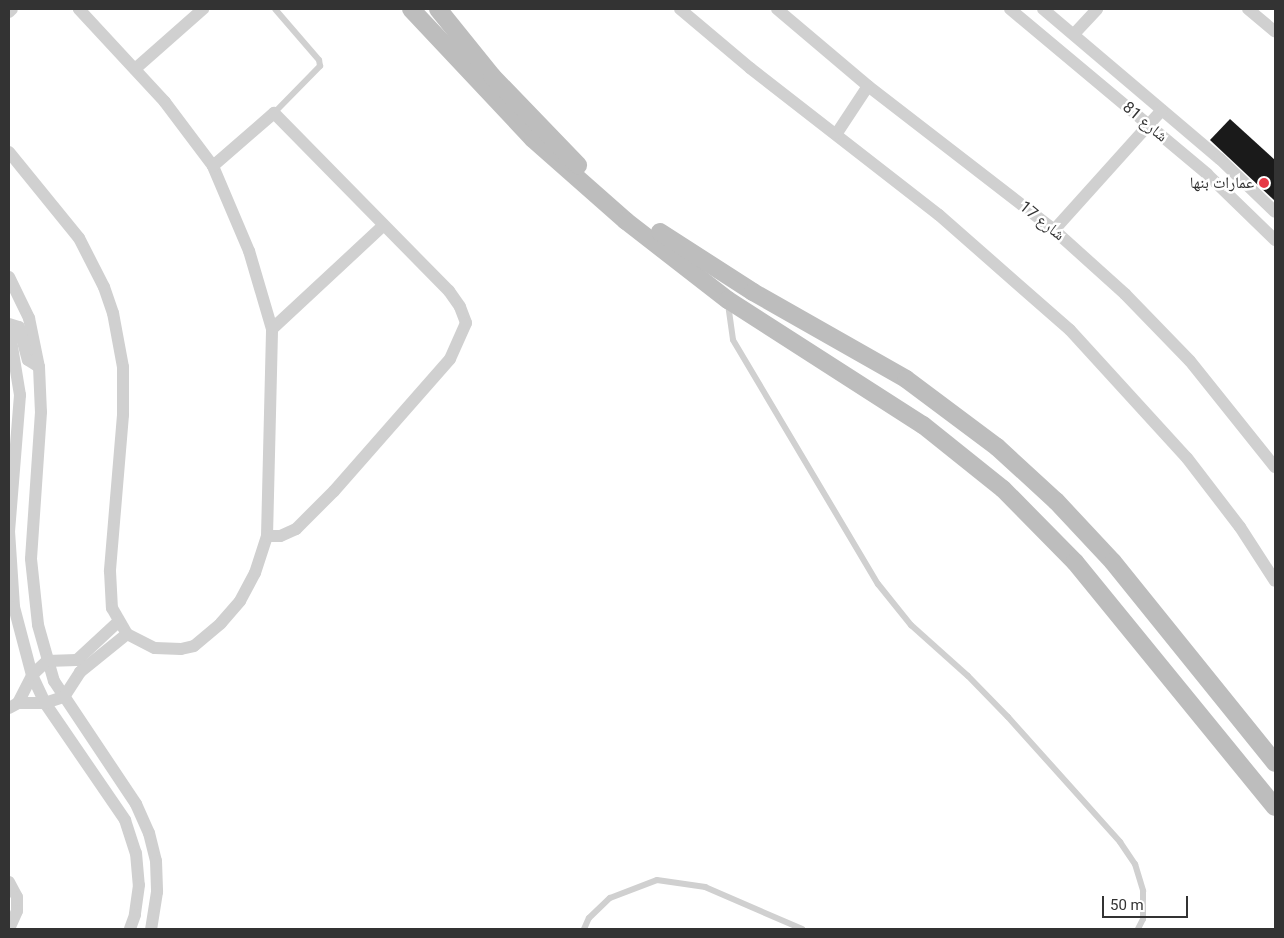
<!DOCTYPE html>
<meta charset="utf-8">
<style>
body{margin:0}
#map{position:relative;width:1284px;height:938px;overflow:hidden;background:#fff;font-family:Roboto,"Noto Naskh Arabic",sans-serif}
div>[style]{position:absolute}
.building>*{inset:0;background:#1a1a1a}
.service>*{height:6px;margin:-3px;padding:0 3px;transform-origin:3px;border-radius:3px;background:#d0d0d0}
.minor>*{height:12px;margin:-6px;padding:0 6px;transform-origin:6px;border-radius:6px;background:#d0d0d0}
.secondary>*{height:18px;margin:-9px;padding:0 9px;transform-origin:9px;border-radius:9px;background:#bdbdbd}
.dots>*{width:14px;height:14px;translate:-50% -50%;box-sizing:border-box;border:2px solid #fff;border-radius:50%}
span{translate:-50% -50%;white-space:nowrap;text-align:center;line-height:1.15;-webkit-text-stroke:5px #fff;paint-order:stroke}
.street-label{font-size:16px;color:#333}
.poi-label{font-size:16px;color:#333}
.right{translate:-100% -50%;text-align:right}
.frame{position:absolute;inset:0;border:10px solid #333;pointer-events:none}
.scale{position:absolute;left:1102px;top:896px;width:86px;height:22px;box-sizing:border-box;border:2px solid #333;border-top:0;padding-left:6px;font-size:15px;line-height:18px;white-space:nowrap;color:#333;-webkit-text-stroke:4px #fff;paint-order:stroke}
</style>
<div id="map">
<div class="building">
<i style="clip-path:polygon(1230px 119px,1275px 160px,1275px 201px,1210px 140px)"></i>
</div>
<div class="service">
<i style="left:274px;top:113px;width:66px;rotate:-45.6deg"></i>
<i style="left:320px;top:66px;width:6px;rotate:-99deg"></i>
<i style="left:319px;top:60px;width:67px;rotate:-130.8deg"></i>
<i style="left:728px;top:304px;width:36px;rotate:82deg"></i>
<i style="left:733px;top:340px;width:284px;rotate:59.3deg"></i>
<i style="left:878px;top:584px;width:53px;rotate:51.2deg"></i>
<i style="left:911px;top:625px;width:76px;rotate:41.8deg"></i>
<i style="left:968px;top:676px;width:57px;rotate:45.7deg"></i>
<i style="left:1008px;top:717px;width:168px;rotate:48.1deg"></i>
<i style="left:1120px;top:842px;width:27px;rotate:56deg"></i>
<i style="left:1135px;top:864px;width:28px;rotate:73deg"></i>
<i style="left:1143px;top:891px;width:28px;rotate:90deg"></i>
<i style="left:1143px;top:919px;width:11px;rotate:117deg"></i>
<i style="left:584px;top:929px;width:12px;rotate:-66deg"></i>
<i style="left:589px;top:918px;width:29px;rotate:-44deg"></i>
<i style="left:610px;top:898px;width:50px;rotate:-21deg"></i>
<i style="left:657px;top:880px;width:49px;rotate:8.3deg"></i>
<i style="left:705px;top:887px;width:106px;rotate:23.4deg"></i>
</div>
<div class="minor">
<i style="left:680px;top:9px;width:92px;rotate:40.1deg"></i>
<i style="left:750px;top:68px;width:239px;rotate:37.9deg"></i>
<i style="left:939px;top:215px;width:174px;rotate:41.3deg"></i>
<i style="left:1070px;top:330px;width:173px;rotate:47.6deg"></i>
<i style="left:1187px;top:458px;width:87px;rotate:52.5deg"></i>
<i style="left:1240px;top:527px;width:64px;rotate:57.1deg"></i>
<i style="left:777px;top:9px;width:119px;rotate:40.2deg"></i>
<i style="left:868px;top:86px;width:235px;rotate:37.7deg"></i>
<i style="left:1054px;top:230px;width:96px;rotate:42deg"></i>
<i style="left:1125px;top:294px;width:93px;rotate:45.9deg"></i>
<i style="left:1190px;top:361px;width:136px;rotate:51.3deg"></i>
<i style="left:1010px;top:9px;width:257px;rotate:39.9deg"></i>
<i style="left:1207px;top:174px;width:95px;rotate:44.1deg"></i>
<i style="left:1043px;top:9px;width:232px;rotate:40.3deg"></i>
<i style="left:1220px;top:159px;width:76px;rotate:43.9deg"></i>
<i style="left:1248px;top:9px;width:35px;rotate:40deg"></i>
<i style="left:9px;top:12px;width:4px;rotate:-45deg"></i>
<i style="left:1074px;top:34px;width:34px;rotate:-47deg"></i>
<i style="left:135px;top:69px;width:91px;rotate:-41.4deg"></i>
<i style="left:837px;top:133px;width:56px;rotate:-56.6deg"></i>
<i style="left:9px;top:152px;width:111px;rotate:50.9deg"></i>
<i style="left:79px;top:238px;width:55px;rotate:63deg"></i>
<i style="left:104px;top:287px;width:28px;rotate:71deg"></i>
<i style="left:113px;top:313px;width:55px;rotate:79.5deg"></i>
<i style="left:123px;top:367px;width:48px;rotate:90deg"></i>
<i style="left:123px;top:415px;width:157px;rotate:94.8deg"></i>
<i style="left:110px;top:571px;width:37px;rotate:87deg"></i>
<i style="left:112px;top:608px;width:30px;rotate:60deg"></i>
<i style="left:127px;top:634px;width:31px;rotate:27deg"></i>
<i style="left:155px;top:648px;width:26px;rotate:2deg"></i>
<i style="left:181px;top:649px;width:13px;rotate:-13deg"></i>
<i style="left:194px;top:646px;width:35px;rotate:-40deg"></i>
<i style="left:221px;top:623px;width:29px;rotate:-49deg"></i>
<i style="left:240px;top:601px;width:32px;rotate:-62deg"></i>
<i style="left:255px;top:573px;width:39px;rotate:-72deg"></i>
<i style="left:267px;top:536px;width:207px;rotate:-88.6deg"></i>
<i style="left:272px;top:329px;width:81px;rotate:-106.4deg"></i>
<i style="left:249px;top:251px;width:92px;rotate:-113deg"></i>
<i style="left:213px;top:166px;width:80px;rotate:-126.9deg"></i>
<i style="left:165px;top:102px;width:127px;rotate:-132.8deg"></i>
<i style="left:213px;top:166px;width:81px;rotate:-41deg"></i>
<i style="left:274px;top:113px;width:250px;rotate:45.5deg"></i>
<i style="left:449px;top:291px;width:19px;rotate:55deg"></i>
<i style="left:460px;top:307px;width:17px;rotate:69deg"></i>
<i style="left:466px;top:323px;width:39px;rotate:114deg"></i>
<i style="left:450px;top:359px;width:176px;rotate:131.3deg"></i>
<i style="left:334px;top:491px;width:54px;rotate:135deg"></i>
<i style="left:296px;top:529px;width:17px;rotate:156deg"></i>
<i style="left:280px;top:536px;width:13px;rotate:180deg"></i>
<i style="left:1054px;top:230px;width:161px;rotate:-48deg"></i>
<i style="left:9px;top:277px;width:46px;rotate:64deg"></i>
<i style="left:29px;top:318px;width:50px;rotate:78.5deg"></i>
<i style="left:39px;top:367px;width:45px;rotate:87.5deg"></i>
<i style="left:41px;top:412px;width:147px;rotate:93.9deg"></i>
<i style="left:31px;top:559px;width:66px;rotate:83.9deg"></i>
<i style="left:38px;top:625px;width:58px;rotate:74.1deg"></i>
<i style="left:54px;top:681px;width:148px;rotate:56.3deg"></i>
<i style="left:136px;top:804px;width:32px;rotate:66deg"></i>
<i style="left:149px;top:833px;width:29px;rotate:76deg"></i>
<i style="left:156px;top:861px;width:31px;rotate:88deg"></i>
<i style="left:157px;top:892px;width:37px;rotate:99deg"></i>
<i style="left:9px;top:324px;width:10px;rotate:17deg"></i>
<i style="left:19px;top:327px;width:34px;rotate:75deg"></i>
<i style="left:28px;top:360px;width:13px;rotate:32deg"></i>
<i style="left:9px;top:328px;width:68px;rotate:80.7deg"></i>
<i style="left:20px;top:395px;width:136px;rotate:94.6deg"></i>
<i style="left:9px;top:531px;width:76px;rotate:86.2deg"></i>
<i style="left:14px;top:607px;width:70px;rotate:75.2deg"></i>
<i style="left:32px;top:675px;width:31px;rotate:65deg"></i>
<i style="left:45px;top:703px;width:142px;rotate:55.6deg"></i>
<i style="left:125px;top:820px;width:35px;rotate:72deg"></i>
<i style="left:136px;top:853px;width:32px;rotate:85deg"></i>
<i style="left:139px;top:885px;width:30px;rotate:98deg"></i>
<i style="left:135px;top:915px;width:15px;rotate:110deg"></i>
<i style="left:272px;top:329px;width:151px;rotate:-42.9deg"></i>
<i style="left:18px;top:703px;width:31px;rotate:-63deg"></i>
<i style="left:32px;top:675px;width:21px;rotate:-43deg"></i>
<i style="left:47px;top:661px;width:30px;rotate:-2deg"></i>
<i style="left:77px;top:660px;width:56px;rotate:-42.8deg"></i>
<i style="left:9px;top:708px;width:10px;rotate:-29deg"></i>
<i style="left:18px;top:703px;width:27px"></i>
<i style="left:45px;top:703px;width:20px;rotate:-18deg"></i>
<i style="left:64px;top:697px;width:30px;rotate:-57deg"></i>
<i style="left:80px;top:672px;width:60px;rotate:-39deg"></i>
<i style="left:9px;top:882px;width:17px;rotate:62deg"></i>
<i style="left:17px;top:897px;width:14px;rotate:90deg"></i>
<i style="left:17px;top:911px;width:20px;rotate:114deg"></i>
</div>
<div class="secondary">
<i style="left:411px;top:9px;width:178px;rotate:46.8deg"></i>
<i style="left:533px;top:139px;width:124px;rotate:41.4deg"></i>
<i style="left:626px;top:221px;width:129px;rotate:37.8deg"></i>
<i style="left:728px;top:300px;width:232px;rotate:32.7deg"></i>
<i style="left:923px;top:425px;width:102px;rotate:38.7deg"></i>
<i style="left:1003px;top:489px;width:103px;rotate:45.4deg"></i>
<i style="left:1075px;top:562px;width:316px;rotate:50.8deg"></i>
<i style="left:438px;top:9px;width:86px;rotate:51.1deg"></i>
<i style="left:492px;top:76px;width:124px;rotate:46deg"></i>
<i style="left:660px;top:232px;width:111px;rotate:32.8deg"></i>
<i style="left:753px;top:292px;width:176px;rotate:29.6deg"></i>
<i style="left:906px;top:379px;width:114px;rotate:36.8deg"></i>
<i style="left:997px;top:447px;width:80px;rotate:42.5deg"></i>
<i style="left:1056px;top:501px;width:83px;rotate:46.9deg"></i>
<i style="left:1113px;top:562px;width:258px;rotate:51.1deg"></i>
</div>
<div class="dots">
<i style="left:1264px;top:183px;background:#e63946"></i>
</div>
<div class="street-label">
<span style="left:1145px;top:122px;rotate:40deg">شارع 81</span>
<span style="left:1042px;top:221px;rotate:39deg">شارع 17</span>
</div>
<div class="poi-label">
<span class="right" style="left:1254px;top:183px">عمارات بنها</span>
</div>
<div class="frame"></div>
<div class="scale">50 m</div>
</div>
